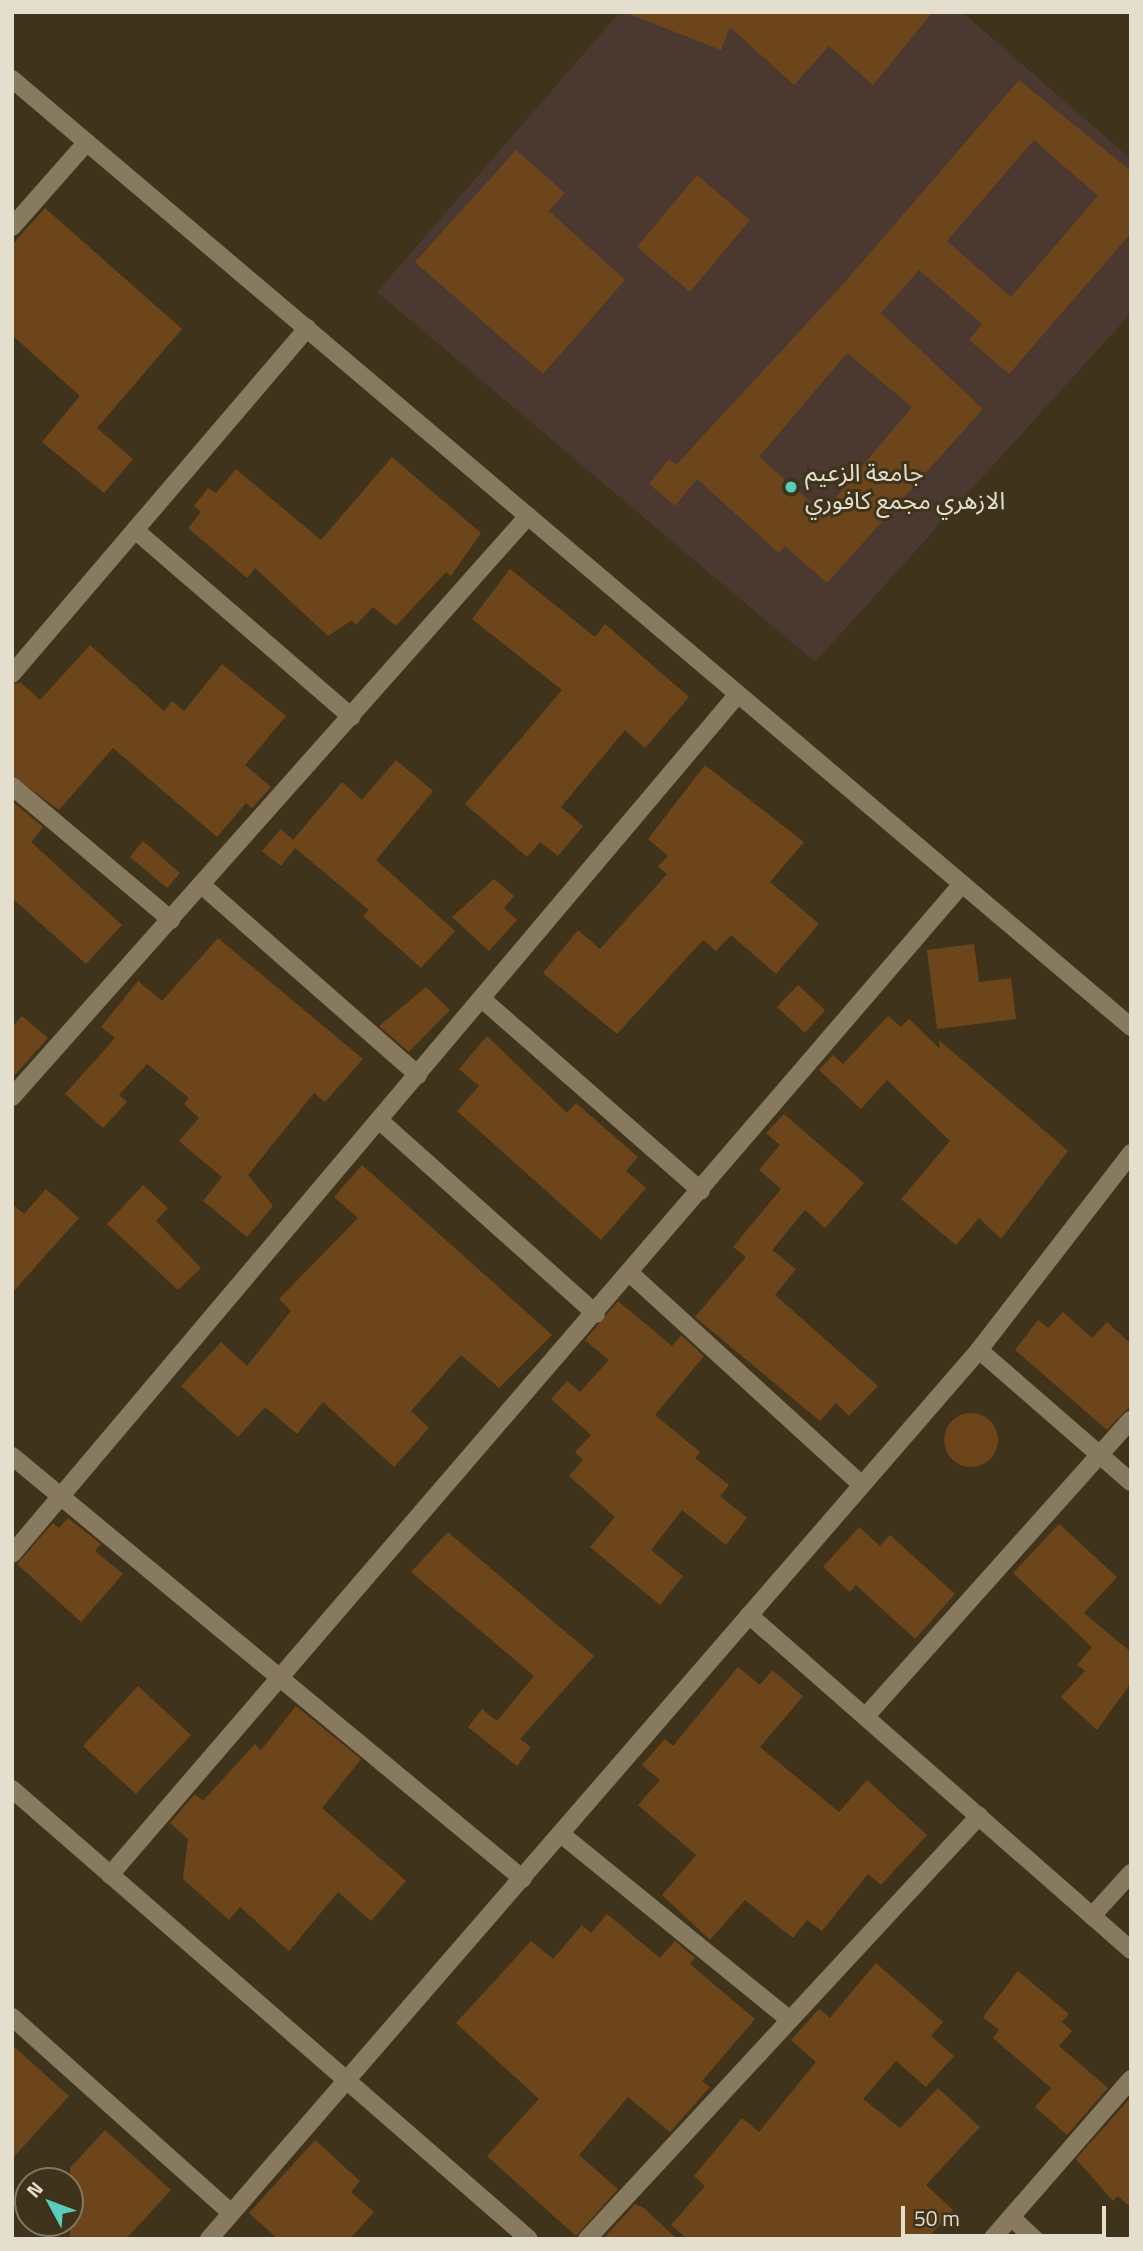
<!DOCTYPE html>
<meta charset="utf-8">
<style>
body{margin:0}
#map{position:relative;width:1143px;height:2251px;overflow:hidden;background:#3f341b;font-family:"Titillium Web","Noto Sans Arabic",sans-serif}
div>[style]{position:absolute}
.education>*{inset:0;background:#4b3830}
.building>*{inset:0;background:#6d451a}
.round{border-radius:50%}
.street>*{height:18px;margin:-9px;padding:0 9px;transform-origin:9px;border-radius:9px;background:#877a5f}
.dots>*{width:19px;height:19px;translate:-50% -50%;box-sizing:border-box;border:4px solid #3f341b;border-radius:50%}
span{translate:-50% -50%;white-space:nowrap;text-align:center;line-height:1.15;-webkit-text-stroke:6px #3f341b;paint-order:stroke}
.poi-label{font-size:24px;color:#e4decf}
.left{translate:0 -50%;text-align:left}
.frame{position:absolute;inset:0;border:14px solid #e4decf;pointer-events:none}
.north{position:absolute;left:14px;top:2167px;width:70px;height:70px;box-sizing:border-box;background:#3f341b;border:2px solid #817863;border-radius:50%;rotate:311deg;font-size:19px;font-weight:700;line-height:28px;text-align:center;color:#e4decf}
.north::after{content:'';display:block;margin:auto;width:24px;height:32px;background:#59cebf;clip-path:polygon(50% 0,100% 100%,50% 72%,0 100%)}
.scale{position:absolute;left:901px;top:2206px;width:205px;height:32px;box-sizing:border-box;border:4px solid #e4decf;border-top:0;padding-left:9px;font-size:21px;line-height:24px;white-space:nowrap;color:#e4decf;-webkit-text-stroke:5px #3f341b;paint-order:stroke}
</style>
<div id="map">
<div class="education">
<i style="clip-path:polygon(620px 12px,962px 12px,1131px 159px,1131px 313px,815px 662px,377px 292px)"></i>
</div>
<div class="building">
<i style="clip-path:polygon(624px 12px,933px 12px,873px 85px,829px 46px,794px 85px,730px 27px,721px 50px)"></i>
<i style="clip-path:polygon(evenodd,1019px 80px,1131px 171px,1131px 233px,1009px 374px,969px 340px,982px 324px,919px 270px,881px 313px,983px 409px,827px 583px,785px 546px,779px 553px,697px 479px,675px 506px,649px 484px,669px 459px,676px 465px,845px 282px,1019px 80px,1034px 140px,1098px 196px,1011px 297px,947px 241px,1034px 140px,1019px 80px,847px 353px,912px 407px,823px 513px,759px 457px,847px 353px)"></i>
<i style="clip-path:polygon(516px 150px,565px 193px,549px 211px,625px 280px,543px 374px,415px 262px)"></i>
<i style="clip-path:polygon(697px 175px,750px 220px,690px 292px,637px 247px)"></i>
<i style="clip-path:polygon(45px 208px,182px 329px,97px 428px,133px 459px,104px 493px,42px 442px,80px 396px,12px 335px,12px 245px)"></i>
<i style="clip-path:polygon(392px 457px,481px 533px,451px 576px,446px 572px,396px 626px,373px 607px,356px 625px,352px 620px,328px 636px,255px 568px,247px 578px,188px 528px,201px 512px,194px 506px,208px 488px,216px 493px,236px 469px,321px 540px)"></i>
<i style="clip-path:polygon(510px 569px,595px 637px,605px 624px,689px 697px,645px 748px,625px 730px,561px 807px,583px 826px,558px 856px,540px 842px,527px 857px,465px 804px,562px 690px,472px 619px)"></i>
<i style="clip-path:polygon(90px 645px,164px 711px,172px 701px,184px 711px,222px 664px,286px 716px,245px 765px,271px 787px,252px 808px,246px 803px,217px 837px,113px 748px,59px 810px,12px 775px,12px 685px,20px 682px,40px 700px)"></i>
<i style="clip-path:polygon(396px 760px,433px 791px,376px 860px,455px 931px,421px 968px,363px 916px,369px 910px,295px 848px,281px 866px,262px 851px,281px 829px,293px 840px,342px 782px,362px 800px)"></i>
<i style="clip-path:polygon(705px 765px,804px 842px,770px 882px,819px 924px,776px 974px,731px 935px,716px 951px,703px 940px,617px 1034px,543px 973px,578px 930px,600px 949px,667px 874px,658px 866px,668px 856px,648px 839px)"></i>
<i style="clip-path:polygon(12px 801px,43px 827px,31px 842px,122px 925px,86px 964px,12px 898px)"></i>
<i style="clip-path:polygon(143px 841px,180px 873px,167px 888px,130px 857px)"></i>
<i style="clip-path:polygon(494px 879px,514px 896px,504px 908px,517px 920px,489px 951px,452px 917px)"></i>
<i style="clip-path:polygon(218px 938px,363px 1059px,325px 1102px,314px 1093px,248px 1175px,273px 1206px,247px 1237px,203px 1201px,222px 1177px,179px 1141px,199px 1118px,184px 1104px,189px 1098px,147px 1064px,119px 1095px,127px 1102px,103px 1128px,65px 1094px,115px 1038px,101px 1027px,138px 981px,162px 1001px)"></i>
<i style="clip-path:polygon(974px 944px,979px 982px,1011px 978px,1016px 1019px,937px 1029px,927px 950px)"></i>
<i style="clip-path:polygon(798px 985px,825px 1010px,805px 1033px,777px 1007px)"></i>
<i style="clip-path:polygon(426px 987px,450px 1010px,409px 1052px,379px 1026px)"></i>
<i style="clip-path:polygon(22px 1016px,48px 1038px,12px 1078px,12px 1027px)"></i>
<i style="clip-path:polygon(888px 1016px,901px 1027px,909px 1019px,940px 1049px,939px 1040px,1068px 1151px,1001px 1239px,979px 1218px,956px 1245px,901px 1199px,950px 1141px,887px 1080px,861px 1109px,819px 1070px,833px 1055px,843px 1064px)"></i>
<i style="clip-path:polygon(487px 1036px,567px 1113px,576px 1103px,638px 1157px,626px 1171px,646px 1188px,601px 1240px,457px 1111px,479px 1086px,459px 1069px)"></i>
<i style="clip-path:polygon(784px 1114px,864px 1183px,825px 1228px,805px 1210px,772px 1250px,796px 1269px,775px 1295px,878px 1386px,849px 1416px,836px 1403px,820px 1421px,695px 1317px,746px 1257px,733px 1247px,781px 1189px,759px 1170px,780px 1145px,766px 1133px)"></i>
<i style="clip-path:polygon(362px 1165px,552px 1335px,499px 1388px,461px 1355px,411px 1411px,429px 1428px,394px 1467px,323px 1402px,297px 1434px,265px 1407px,238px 1437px,181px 1386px,221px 1342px,247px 1366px,291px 1311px,279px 1299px,358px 1218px,334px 1197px)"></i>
<i style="clip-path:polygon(143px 1185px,168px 1208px,156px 1221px,201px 1268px,178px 1290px,107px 1224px)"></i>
<i style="clip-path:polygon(46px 1189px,79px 1218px,12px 1293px,12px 1204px,24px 1214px)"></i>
<i style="clip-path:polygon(618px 1301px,672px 1346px,681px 1335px,704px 1356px,655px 1415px,700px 1452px,695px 1458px,729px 1485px,720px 1496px,747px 1518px,726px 1545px,682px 1510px,651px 1550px,683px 1576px,660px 1605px,590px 1547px,615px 1517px,569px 1476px,583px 1460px,575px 1452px,591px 1435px,551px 1399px,567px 1381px,580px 1392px,609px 1360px,585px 1340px)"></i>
<i style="clip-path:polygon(1063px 1312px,1092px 1338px,1107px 1322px,1131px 1344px,1131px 1405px,1107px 1430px,1015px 1350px,1038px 1320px,1048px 1328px)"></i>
<i class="round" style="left:944px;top:1413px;width:54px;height:54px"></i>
<i style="clip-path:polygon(68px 1518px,101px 1544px,95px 1551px,123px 1574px,81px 1622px,17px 1564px,53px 1523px,59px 1528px)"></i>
<i style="clip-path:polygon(1059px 1524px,1117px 1577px,1084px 1613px,1131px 1652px,1131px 1683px,1097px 1730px,1061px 1697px,1085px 1671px,1077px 1665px,1092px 1647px,1013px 1573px)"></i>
<i style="clip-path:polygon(859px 1527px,880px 1546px,890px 1535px,955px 1594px,915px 1639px,856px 1585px,850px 1592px,823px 1567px)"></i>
<i style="clip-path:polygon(448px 1532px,594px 1656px,520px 1739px,531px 1747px,517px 1766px,468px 1727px,482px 1709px,497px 1721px,534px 1676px,411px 1572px)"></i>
<i style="clip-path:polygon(738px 1667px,760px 1685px,772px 1670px,803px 1696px,760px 1747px,839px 1812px,867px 1780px,927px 1835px,881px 1885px,868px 1874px,822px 1931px,807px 1920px,793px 1938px,745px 1900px,710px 1940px,662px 1895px,696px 1855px,638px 1805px,660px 1780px,642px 1765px,665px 1739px,673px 1746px)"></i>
<i style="clip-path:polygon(138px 1686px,191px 1735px,136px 1794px,83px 1746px)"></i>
<i style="clip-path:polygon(296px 1706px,361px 1759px,322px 1808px,406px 1881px,371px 1921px,338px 1892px,289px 1951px,240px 1907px,229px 1920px,183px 1879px,188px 1839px,170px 1823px,195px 1794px,203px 1801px,255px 1744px,261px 1750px)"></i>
<i style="clip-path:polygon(607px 1914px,660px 1958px,675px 1941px,695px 1958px,690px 1964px,755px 2019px,702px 2081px,710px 2087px,670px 2132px,628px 2097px,579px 2155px,618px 2189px,576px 2236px,487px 2156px,539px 2099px,456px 2023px,531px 1941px,553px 1959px,582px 1925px,591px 1933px)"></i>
<i style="clip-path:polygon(876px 1963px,943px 2022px,931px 2036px,954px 2056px,926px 2087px,896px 2061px,863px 2099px,900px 2128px,938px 2088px,980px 2127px,926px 2185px,953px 2210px,927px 2239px,687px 2239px,671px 2225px,705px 2186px,694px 2176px,742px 2118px,759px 2132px,816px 2062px,791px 2040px,819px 2009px,830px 2018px)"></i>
<i style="clip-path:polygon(1018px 1971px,1069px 2014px,1062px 2022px,1072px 2031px,1059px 2046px,1108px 2088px,1067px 2135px,1035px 2107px,1051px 2088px,993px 2038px,999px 2030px,983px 2017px)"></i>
<i style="clip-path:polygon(12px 2045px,69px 2096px,12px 2159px)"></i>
<i style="clip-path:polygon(1131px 2097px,1131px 2208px,1118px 2196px,1113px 2201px,1076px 2159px)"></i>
<i style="clip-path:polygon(105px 2130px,171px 2190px,126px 2239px,70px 2239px,70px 2168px)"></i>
<i style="clip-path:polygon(315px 2140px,360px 2181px,351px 2192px,374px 2212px,350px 2239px,278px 2239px,249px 2213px)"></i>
<i style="clip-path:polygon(635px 2204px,644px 2208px,677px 2239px,603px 2239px)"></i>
</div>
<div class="street">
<i style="left:12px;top:79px;width:1467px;rotate:40.27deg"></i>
<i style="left:12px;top:227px;width:113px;rotate:-48.6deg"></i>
<i style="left:135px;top:530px;width:286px;rotate:40.8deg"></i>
<i style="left:12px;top:674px;width:455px;rotate:-49.5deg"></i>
<i style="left:12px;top:786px;width:208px;rotate:40.1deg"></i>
<i style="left:204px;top:887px;width:285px;rotate:41.3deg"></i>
<i style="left:482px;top:999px;width:291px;rotate:41.2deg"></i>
<i style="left:12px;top:1097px;width:777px;rotate:-48.39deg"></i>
<i style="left:379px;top:1120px;width:291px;rotate:41.8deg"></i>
<i style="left:632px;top:1275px;width:310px;rotate:42.4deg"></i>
<i style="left:979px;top:1350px;width:201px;rotate:41deg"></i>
<i style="left:12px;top:1456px;width:663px;rotate:39.62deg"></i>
<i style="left:12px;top:1554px;width:1125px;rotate:-49.83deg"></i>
<i style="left:749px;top:1615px;width:508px;rotate:41.25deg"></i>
<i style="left:866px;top:1716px;width:397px;rotate:-48.2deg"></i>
<i style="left:12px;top:1789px;width:685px;rotate:41.04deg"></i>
<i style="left:561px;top:1834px;width:295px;rotate:39.1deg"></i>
<i style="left:110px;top:1875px;width:1307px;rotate:-49.31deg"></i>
<i style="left:1092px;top:1916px;width:58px;rotate:-47.8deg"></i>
<i style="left:12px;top:2017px;width:294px;rotate:41.8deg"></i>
<i style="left:1011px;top:2217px;width:33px;rotate:43deg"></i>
<i style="left:209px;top:2239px;width:1176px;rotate:-49.1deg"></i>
<i style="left:979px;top:1350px;width:249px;rotate:-52.3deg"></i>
<i style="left:587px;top:2239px;width:577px;rotate:-47.18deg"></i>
<i style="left:992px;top:2239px;width:212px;rotate:-49deg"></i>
</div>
<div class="dots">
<i style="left:791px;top:487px;background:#59cebf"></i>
</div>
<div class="poi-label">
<span class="left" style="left:805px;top:487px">جامعة الزعيم<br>الازهري مجمع كافوري</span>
</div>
<div class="frame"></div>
<div class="north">N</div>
<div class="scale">50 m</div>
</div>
